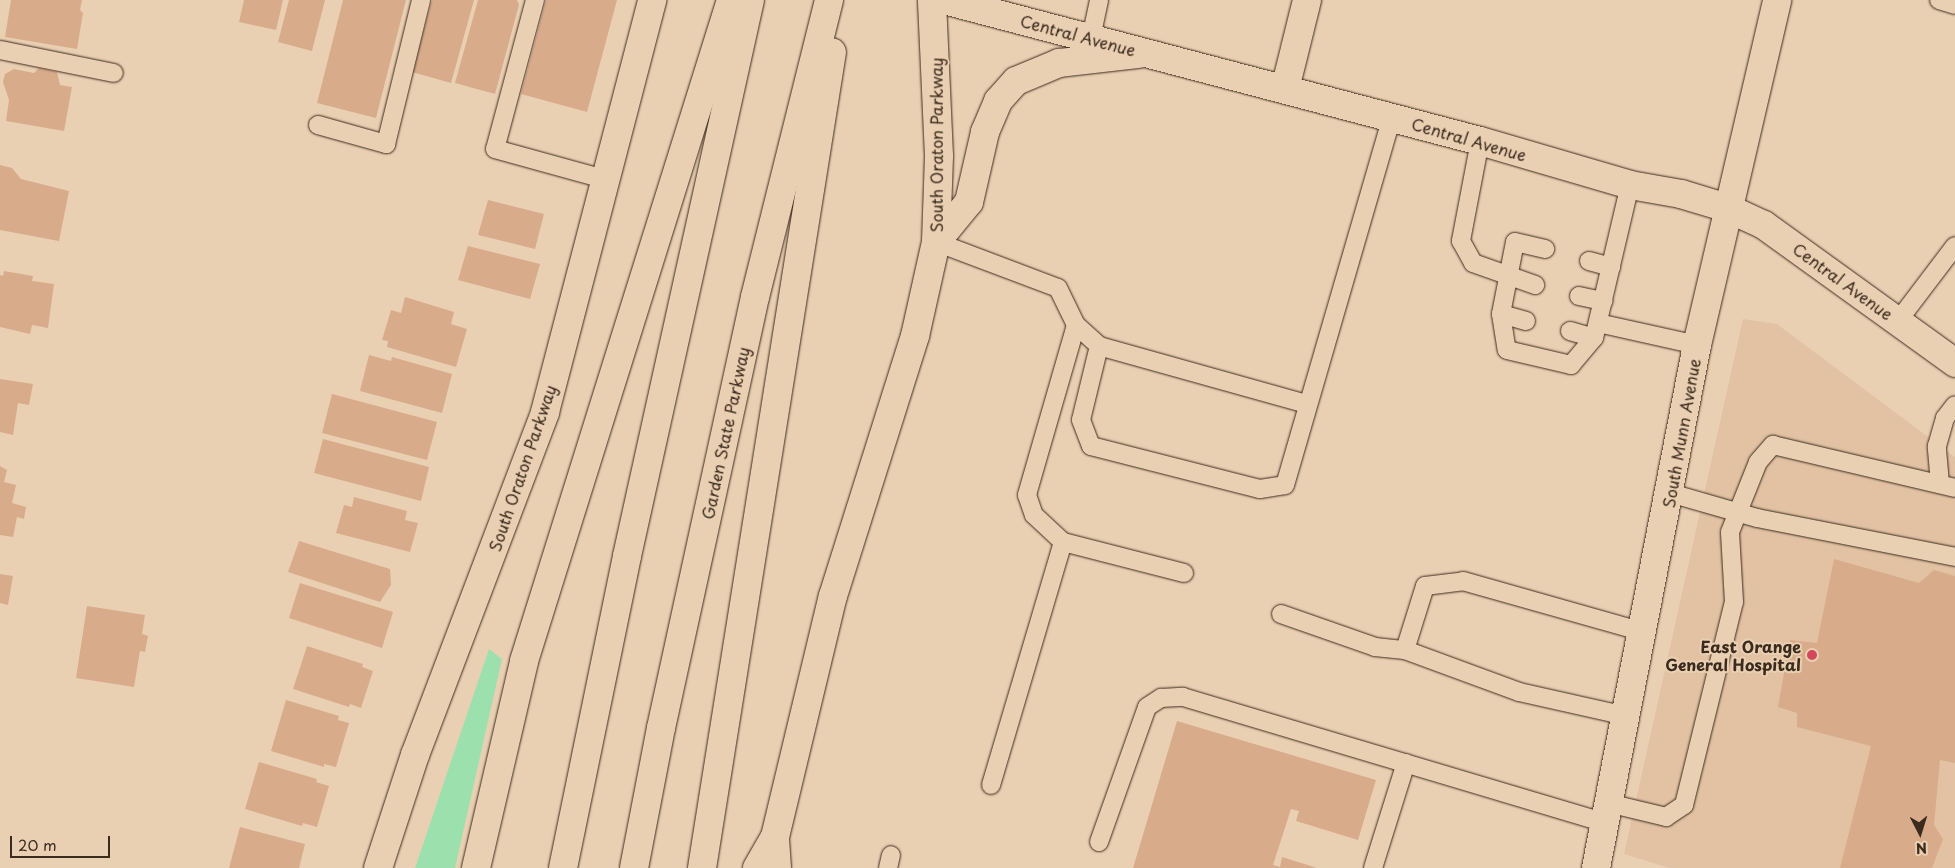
<!DOCTYPE html>
<style>
body{margin:0}
#map{position:relative;width:1955px;height:868px;overflow:hidden;background:#ead0b2;font-family:"Playpen Sans",sans-serif}
div>[style]{position:absolute}
.built>*{inset:0;background:#e2c2a3}
.green>*{inset:0;background:#9ce1ad}
.building>*{inset:0;background:#d8ab8b}
.roads{filter:drop-shadow(0 0 1px #3b2a1e) drop-shadow(0 0 1px #3b2a1e)}
.service>*{height:18px;margin:-9px;padding:0 9px;transform-origin:9px;border-radius:9px;background:#ead0b2}
.minor>*{height:28px;margin:-14px;padding:0 14px;transform-origin:14px;border-radius:14px;background:#ead0b2}
.secondary>*{height:28px;margin:-14px;padding:0 14px;transform-origin:14px;border-radius:14px;background:#ead0b2}
.primary>*{height:28px;margin:-14px;padding:0 14px;transform-origin:14px;border-radius:14px;background:#ead0b2}
.motorway>*{height:28px;margin:-14px;padding:0 14px;transform-origin:14px;border-radius:14px;background:#ead0b2}
.dots>*{width:14px;height:14px;translate:-50% -50%;box-sizing:border-box;border:2px solid #ead0b2;border-radius:50%}
span{translate:-50% -50%;white-space:nowrap;text-align:center;line-height:1.15;-webkit-text-stroke:4px #ead0b2;paint-order:stroke}
.street-label{font-size:16px;color:#3b2a1e}
.poi-label{font-size:16px;color:#3b2a1e;font-weight:700}
.right{translate:-100% -50%;text-align:right}
.north{position:absolute;left:1895px;top:808px;width:50px;height:50px;-webkit-text-stroke:4px #ead0b2;paint-order:stroke;rotate:175deg;font-size:14px;font-weight:700;line-height:20px;text-align:center;color:#3b2a1e}
.north::after{content:'';display:block;margin:auto;width:18px;height:22px;background:#3b2a1e;clip-path:polygon(50% 0,100% 100%,50% 72%,0 100%)}
.scale{position:absolute;left:10px;top:836px;width:100px;height:22px;box-sizing:border-box;border:2px solid #3b2a1e;border-top:0;padding-left:6px;font-size:15px;line-height:18px;white-space:nowrap;color:#3b2a1e;-webkit-text-stroke:4px #ead0b2;paint-order:stroke}
</style>
<div id="map">
<div class="built">
<i style="clip-path:polygon(1743px 319px,1777px 324px,1955px 457px,1955px 868px,1669px 868px,1624px 854px)"></i>
</div>
<div class="green">
<i style="clip-path:polygon(489px 649px,502px 659px,455px 868px,415px 868px)"></i>
</div>
<div class="building">
<i style="clip-path:polygon(11px 0,82px 0,80px 10px,83px 13px,77px 49px,5px 37px)"></i>
<i style="clip-path:polygon(244px 0,283px 0,276px 30px,239px 22px)"></i>
<i style="clip-path:polygon(289px 0,325px 0,312px 51px,278px 42px)"></i>
<i style="clip-path:polygon(343px 0,406px 0,376px 118px,317px 103px)"></i>
<i style="clip-path:polygon(432px 0,474px 0,451px 83px,412px 72px)"></i>
<i style="clip-path:polygon(478px 0,517px 0,519px 5px,495px 94px,455px 83px)"></i>
<i style="clip-path:polygon(546px 0,617px 0,587px 112px,521px 94px)"></i>
<i style="clip-path:polygon(39px 68px,57px 72px,60px 85px,72px 87px,64px 131px,6px 121px,9px 100px,3px 82px,5px 74px,14px 69px,34px 73px)"></i>
<i style="clip-path:polygon(0 165px,12px 168px,21px 179px,69px 191px,59px 241px,0 230px)"></i>
<i style="clip-path:polygon(488px 200px,544px 214px,535px 249px,478px 235px)"></i>
<i style="clip-path:polygon(468px 246px,540px 264px,530px 299px,458px 280px)"></i>
<i style="clip-path:polygon(4px 271px,33px 276px,32px 281px,54px 284px,48px 328px,32px 325px,30px 334px,0 327px,0 275px,3px 276px)"></i>
<i style="clip-path:polygon(405px 297px,454px 312px,451px 324px,467px 329px,456px 367px,387px 347px,388px 341px,382px 340px,391px 310px,401px 313px)"></i>
<i style="clip-path:polygon(369px 355px,391px 361px,392px 357px,452px 374px,442px 413px,360px 391px)"></i>
<i style="clip-path:polygon(0 379px,33px 384px,29px 405px,18px 403px,13px 435px,0 432px)"></i>
<i style="clip-path:polygon(332px 394px,437px 422px,427px 460px,322px 433px)"></i>
<i style="clip-path:polygon(323px 439px,429px 467px,421px 501px,314px 473px)"></i>
<i style="clip-path:polygon(0 466px,7px 470px,4px 482px,16px 485px,12px 503px,26px 507px,24px 519px,17px 517px,13px 537px,0 535px)"></i>
<i style="clip-path:polygon(354px 497px,407px 511px,405px 520px,418px 523px,410px 552px,336px 533px,344px 505px,352px 507px)"></i>
<i style="clip-path:polygon(299px 541px,390px 569px,391px 585px,380px 602px,288px 572px)"></i>
<i style="clip-path:polygon(1834px 559px,1919px 583px,1934px 570px,1955px 576px,1955px 763px,1940px 760px,1934px 825px,1943px 839px,1932px 868px,1840px 868px,1871px 746px,1797px 727px,1797px 713px,1778px 707px,1790px 640px,1817px 643px)"></i>
<i style="clip-path:polygon(0 574px,13px 576px,8px 605px,0 603px)"></i>
<i style="clip-path:polygon(300px 583px,393px 612px,382px 648px,289px 618px)"></i>
<i style="clip-path:polygon(87px 606px,145px 615px,142px 634px,148px 636px,145px 652px,140px 651px,134px 687px,76px 678px)"></i>
<i style="clip-path:polygon(307px 646px,363px 664px,362px 667px,373px 671px,361px 708px,350px 704px,349px 707px,293px 689px)"></i>
<i style="clip-path:polygon(286px 700px,339px 716px,338px 720px,349px 723px,336px 767px,324px 764px,324px 767px,271px 751px)"></i>
<i style="clip-path:polygon(1177px 721px,1376px 780px,1358px 840px,1296px 821px,1299px 811px,1291px 809px,1273px 865px,1280px 867px,1282px 857px,1317px 868px,1133px 868px)"></i>
<i style="clip-path:polygon(259px 762px,317px 779px,316px 782px,329px 786px,317px 827px,303px 823px,302px 826px,245px 809px)"></i>
<i style="clip-path:polygon(240px 827px,305px 844px,299px 868px,229px 868px)"></i>
</div>
<div class="roads">
<div class="service">
<i style="left:535px;top:0;width:154px;rotate:105deg"></i>
<i style="left:495px;top:149px;width:113px;rotate:15.4deg"></i>
<i style="left:1939px;top:0;width:17px;rotate:17deg"></i>
<i style="left:1091px;top:38px;width:39px;rotate:-78deg"></i>
<i style="left:0;top:50px;width:116px;rotate:11.4deg"></i>
<i style="left:318px;top:125px;width:71px;rotate:15.6deg"></i>
<i style="left:386px;top:144px;width:148px;rotate:-76.3deg"></i>
<i style="left:1480px;top:141px;width:102px;rotate:100.8deg"></i>
<i style="left:1461px;top:241px;width:25px;rotate:61deg"></i>
<i style="left:1473px;top:263px;width:66px;rotate:19.5deg"></i>
<i style="left:936px;top:242px;width:130px;rotate:20.7deg"></i>
<i style="left:1058px;top:288px;width:41px;rotate:64.1deg"></i>
<i style="left:1076px;top:325px;width:177px;rotate:106.1deg"></i>
<i style="left:1027px;top:495px;width:21px;rotate:71deg"></i>
<i style="left:1034px;top:515px;width:40px;rotate:43deg"></i>
<i style="left:1063px;top:542px;width:125px;rotate:14.4deg"></i>
<i style="left:1589px;top:261px;width:23px;rotate:15deg"></i>
<i style="left:1579px;top:296px;width:25px;rotate:12deg"></i>
<i style="left:1501px;top:314px;width:36px;rotate:81deg"></i>
<i style="left:1507px;top:350px;width:66px;rotate:13.2deg"></i>
<i style="left:1571px;top:365px;width:35px;rotate:-50deg"></i>
<i style="left:1526px;top:321px;width:26px;rotate:-164deg"></i>
<i style="left:1501px;top:314px;width:73px;rotate:-79deg"></i>
<i style="left:1515px;top:242px;width:31px;rotate:13deg"></i>
<i style="left:1898px;top:321px;width:94px;rotate:-52.8deg"></i>
<i style="left:1598px;top:323px;width:101px;rotate:12.5deg"></i>
<i style="left:1076px;top:325px;width:31px;rotate:42deg"></i>
<i style="left:1099px;top:346px;width:216px;rotate:15.6deg"></i>
<i style="left:1570px;top:331px;width:25px;rotate:16deg"></i>
<i style="left:1594px;top:338px;width:157px;rotate:-76.8deg"></i>
<i style="left:1099px;top:346px;width:76px;rotate:103.7deg"></i>
<i style="left:1081px;top:420px;width:28px;rotate:69deg"></i>
<i style="left:1091px;top:446px;width:174px;rotate:14.3deg"></i>
<i style="left:1260px;top:489px;width:25px;rotate:-9deg"></i>
<i style="left:1285px;top:485px;width:383px;rotate:-73.8deg"></i>
<i style="left:1940px;top:484px;width:38px;rotate:-95deg"></i>
<i style="left:1937px;top:446px;width:29px;rotate:-74deg"></i>
<i style="left:1945px;top:418px;width:16px;rotate:-52deg"></i>
<i style="left:1670px;top:493px;width:91px;rotate:16deg"></i>
<i style="left:1757px;top:518px;width:202px;rotate:11.1deg"></i>
<i style="left:1281px;top:614px;width:100px;rotate:19.3deg"></i>
<i style="left:1375px;top:647px;width:30px;rotate:6deg"></i>
<i style="left:1405px;top:650px;width:121px;rotate:20.2deg"></i>
<i style="left:1519px;top:692px;width:110px;rotate:12.6deg"></i>
<i style="left:1405px;top:650px;width:67px;rotate:-72.6deg"></i>
<i style="left:1425px;top:586px;width:38px;rotate:-7deg"></i>
<i style="left:1463px;top:581px;width:187px;rotate:15.8deg"></i>
<i style="left:991px;top:785px;width:253px;rotate:-73.5deg"></i>
<i style="left:1608px;top:803px;width:60px;rotate:13.6deg"></i>
<i style="left:1666px;top:817px;width:22px;rotate:-34deg"></i>
<i style="left:1684px;top:805px;width:209px;rotate:-76.2deg"></i>
<i style="left:1734px;top:602px;width:70px;rotate:-93.3deg"></i>
<i style="left:1730px;top:532px;width:75px;rotate:-68.2deg"></i>
<i style="left:1758px;top:462px;width:23px;rotate:-49deg"></i>
<i style="left:1773px;top:445px;width:187px;rotate:13.3deg"></i>
<i style="left:1099px;top:842px;width:143px;rotate:-70.4deg"></i>
<i style="left:1147px;top:707px;width:17px;rotate:-33deg"></i>
<i style="left:1161px;top:698px;width:22px;rotate:-3deg"></i>
<i style="left:1183px;top:697px;width:440px;rotate:16.6deg"></i>
<i style="left:888px;top:868px;width:13px;rotate:-77deg"></i>
<i style="left:1373px;top:868px;width:110px;rotate:-72.6deg"></i>
</div>
<div class="minor">
<i style="left:1285px;top:89px;width:92px;rotate:-76.1deg"></i>
</div>
<div class="secondary">
<i style="left:936px;top:242px;width:52px;rotate:-50.5deg"></i>
<i style="left:969px;top:202px;width:72px;rotate:-77.1deg"></i>
<i style="left:985px;top:132px;width:34px;rotate:-67deg"></i>
<i style="left:998px;top:101px;width:27px;rotate:-48deg"></i>
<i style="left:1016px;top:81px;width:47px;rotate:-22.7deg"></i>
<i style="left:1059px;top:63px;width:80px;rotate:-6.5deg"></i>
<i style="left:378px;top:868px;width:119px;rotate:-71.9deg"></i>
<i style="left:415px;top:755px;width:367px;rotate:-69.2deg"></i>
<i style="left:545px;top:412px;width:426px;rotate:-75.4deg"></i>
<i style="left:777px;top:868px;width:31px;rotate:-94deg"></i>
<i style="left:775px;top:837px;width:248px;rotate:-76.5deg"></i>
<i style="left:833px;top:596px;width:273px;rotate:-72.5deg"></i>
<i style="left:915px;top:336px;width:96px;rotate:-77.4deg"></i>
<i style="left:936px;top:242px;width:86px;rotate:-88deg"></i>
<i style="left:939px;top:156px;width:156px;rotate:-92.6deg"></i>
<i style="left:1596px;top:868px;width:533px;rotate:-79.07deg"></i>
<i style="left:1697px;top:345px;width:354px;rotate:-76.9deg"></i>
</div>
<div class="primary">
<i style="left:944px;top:0;width:554px;rotate:14.74deg"></i>
<i style="left:1480px;top:141px;width:156px;rotate:16.3deg"></i>
<i style="left:1630px;top:185px;width:52px;rotate:10deg"></i>
<i style="left:1681px;top:194px;width:48px;rotate:16.9deg"></i>
<i style="left:1727px;top:208px;width:41px;rotate:24.7deg"></i>
<i style="left:1764px;top:225px;width:236px;rotate:35.8deg"></i>
</div>
<div class="motorway">
<i style="left:476px;top:868px;width:212px;rotate:-76.9deg"></i>
<i style="left:524px;top:661px;width:693px;rotate:-72.61deg"></i>
<i style="left:563px;top:868px;width:318px;rotate:-78.4deg"></i>
<i style="left:627px;top:556px;width:569px;rotate:-77.53deg"></i>
<i style="left:634px;top:868px;width:143px;rotate:-79.1deg"></i>
<i style="left:661px;top:728px;width:441px;rotate:-77.7deg"></i>
<i style="left:755px;top:297px;width:306px;rotate:-76deg"></i>
<i style="left:702px;top:868px;width:826px;rotate:-80.95deg"></i>
<i style="left:757px;top:868px;width:36px;rotate:-60deg"></i>
</div>
</div>
<div class="dots">
<i style="left:1812px;top:655px;background:#d1495b"></i>
</div>
<div class="street-label">
<span style="left:1078px;top:35px;rotate:15deg">Central Avenue</span>
<span style="left:1469px;top:139px;rotate:16deg">Central Avenue</span>
<span style="left:936px;top:145px;rotate:-90deg">South Oraton Parkway</span>
<span style="left:1843px;top:281px;rotate:36deg">Central Avenue</span>
<span style="left:725px;top:433px;rotate:-78deg">Garden State Parkway</span>
<span style="left:1681px;top:433px;rotate:-80deg">South Munn Avenue</span>
<span style="left:522px;top:468px;rotate:-71deg">South Oraton Parkway</span>
</div>
<div class="poi-label">
<span class="right" style="left:1801px;top:655px">East Orange<br>General Hospital</span>
</div>
<div class="north">N</div>
<div class="scale">20 m</div>
</div>
